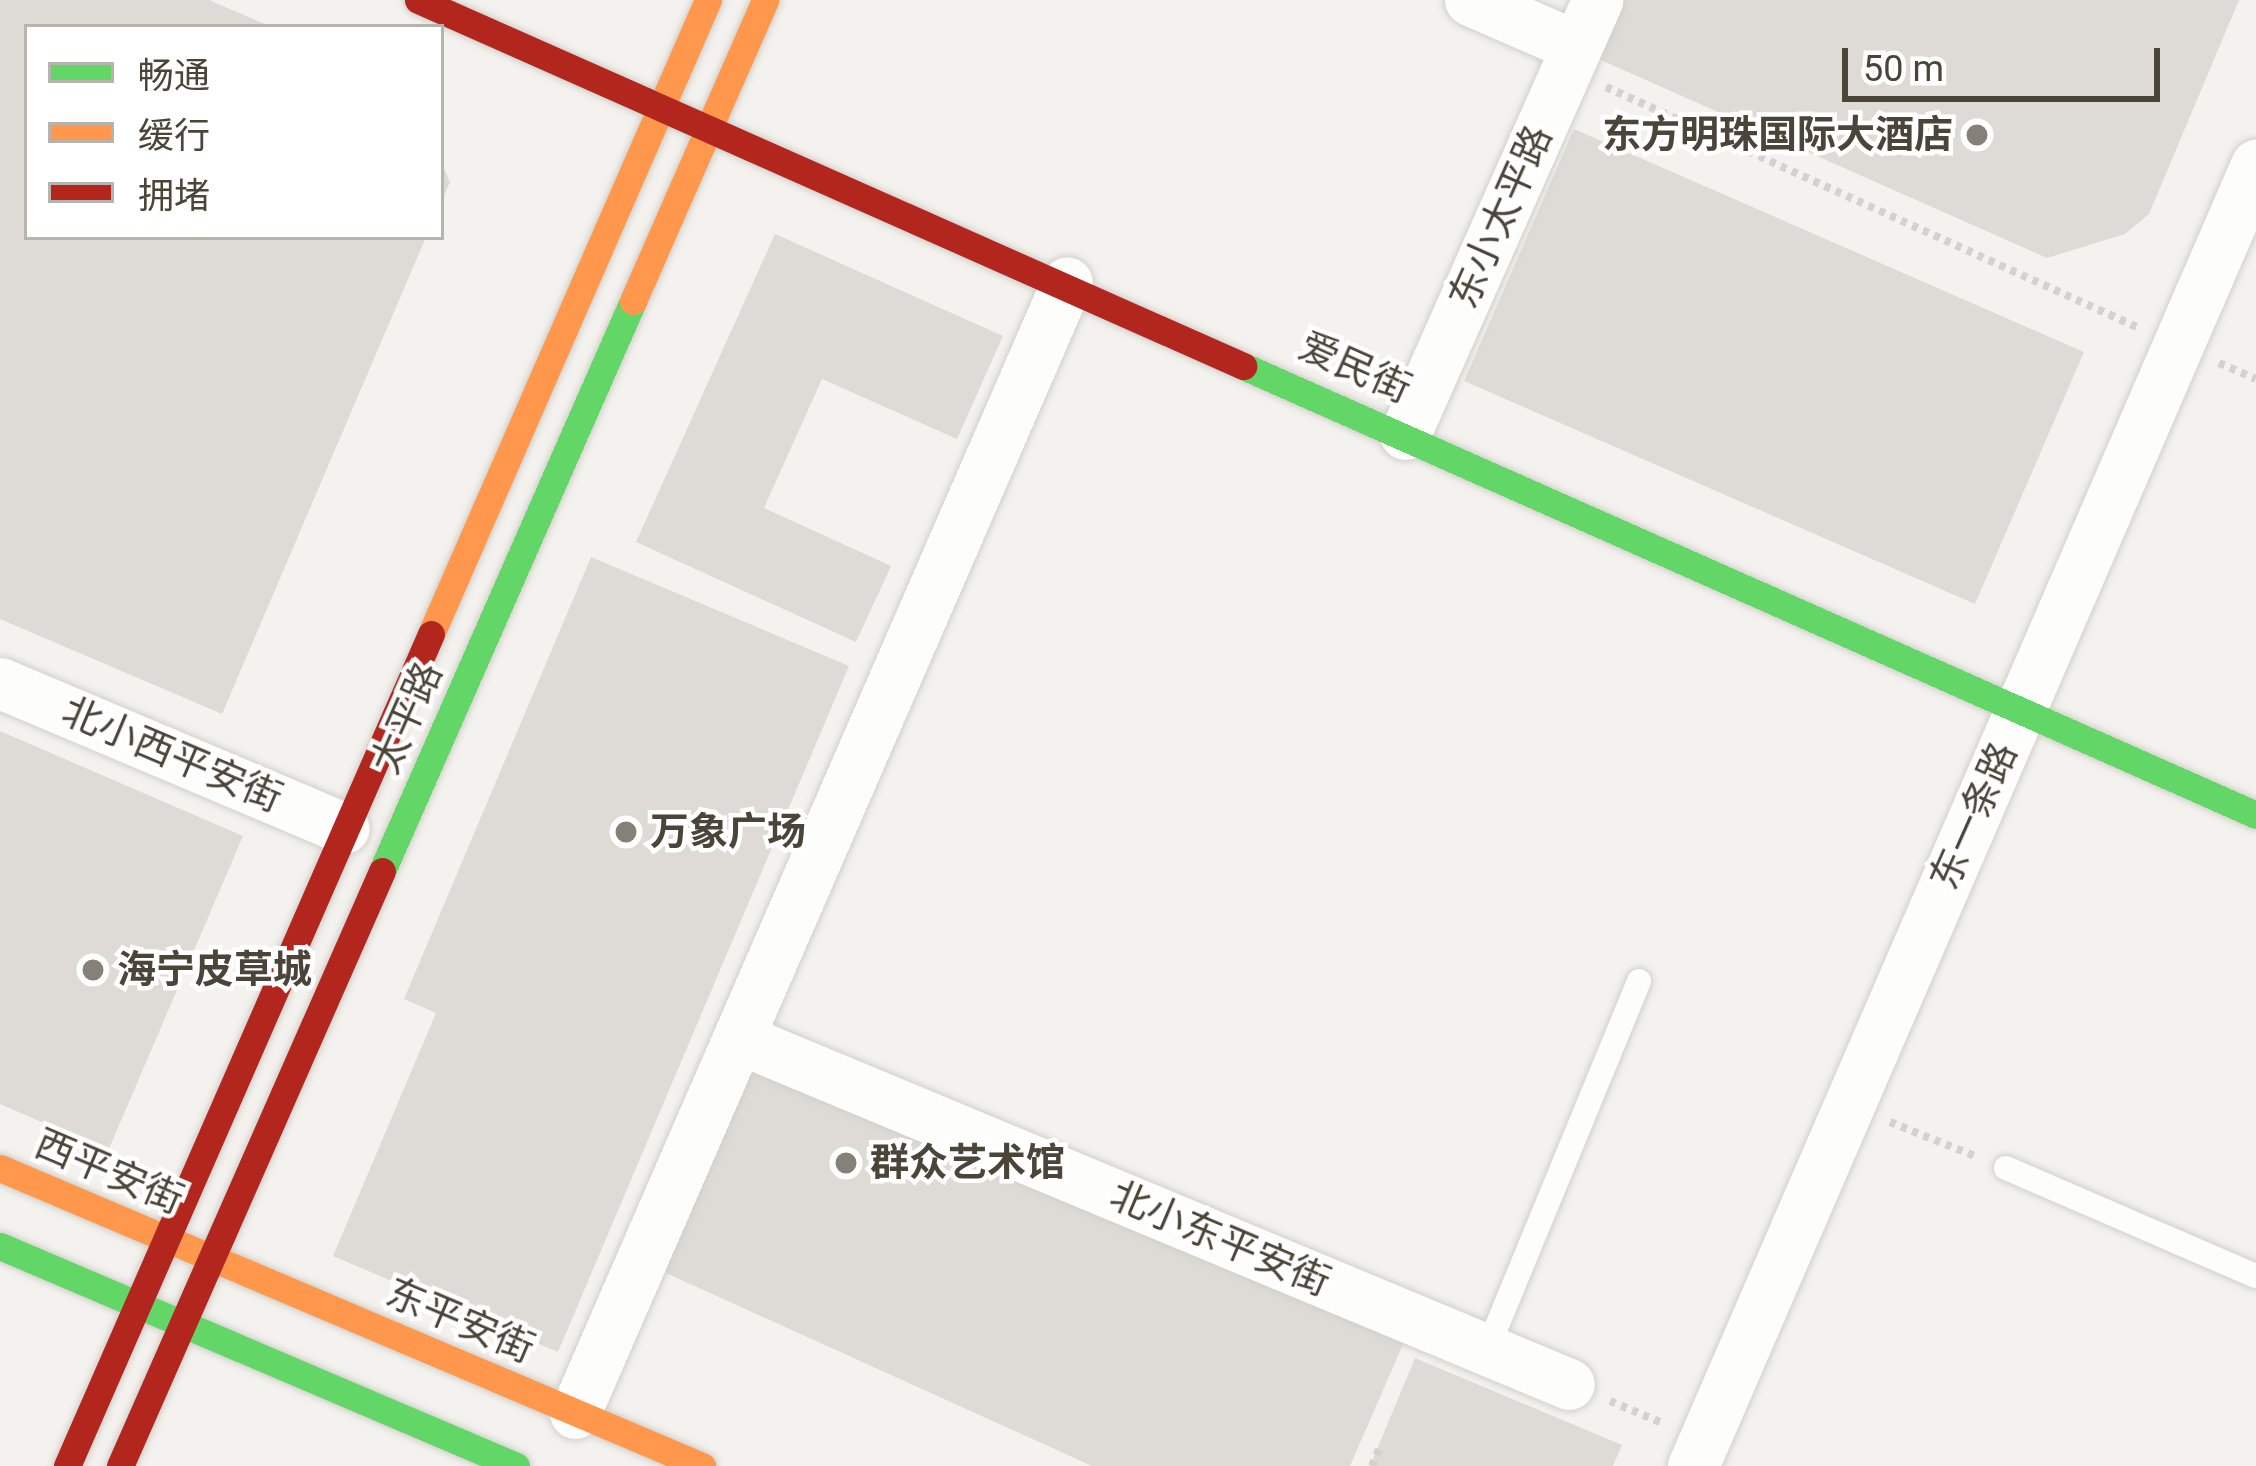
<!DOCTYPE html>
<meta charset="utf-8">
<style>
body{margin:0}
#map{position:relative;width:2256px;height:1466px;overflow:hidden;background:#f4f2ee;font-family:Roboto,"Noto Sans SC",sans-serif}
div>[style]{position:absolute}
.building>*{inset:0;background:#dedbd6}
.path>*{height:8px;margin-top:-4px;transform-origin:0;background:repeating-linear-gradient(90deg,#d3d2cc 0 6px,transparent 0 12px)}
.roads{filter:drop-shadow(0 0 3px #d2d0cb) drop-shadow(0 0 3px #d2d0cb)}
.lane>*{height:24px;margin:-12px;padding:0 12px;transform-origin:12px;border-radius:12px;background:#fdfdfc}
.street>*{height:51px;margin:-25.5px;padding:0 25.5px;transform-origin:25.5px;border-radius:25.5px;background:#fdfdfc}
.fast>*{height:27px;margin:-13.5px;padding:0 13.5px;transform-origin:13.5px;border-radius:13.5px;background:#63d668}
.slow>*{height:27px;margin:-13.5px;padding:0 13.5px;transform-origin:13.5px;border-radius:13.5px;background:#ff974d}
.jam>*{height:27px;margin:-13.5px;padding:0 13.5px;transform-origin:13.5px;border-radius:13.5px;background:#b3261e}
.dots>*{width:33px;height:33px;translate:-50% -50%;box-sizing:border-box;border:6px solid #fff;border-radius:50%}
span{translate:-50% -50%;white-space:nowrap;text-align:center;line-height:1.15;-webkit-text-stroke:9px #fff;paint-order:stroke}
.poi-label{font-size:39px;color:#4b4439;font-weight:700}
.right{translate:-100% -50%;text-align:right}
.left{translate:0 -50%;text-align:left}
.street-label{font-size:39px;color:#4b4439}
.legend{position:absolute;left:24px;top:24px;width:420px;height:216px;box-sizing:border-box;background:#fff;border:3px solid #b7b4b0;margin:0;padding:15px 21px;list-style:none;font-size:36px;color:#4b4439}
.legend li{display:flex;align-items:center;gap:24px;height:60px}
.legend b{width:60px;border:3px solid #b7b4b0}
.scale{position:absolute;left:1842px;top:48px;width:318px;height:54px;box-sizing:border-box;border:6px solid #4b4439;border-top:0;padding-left:15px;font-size:36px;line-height:42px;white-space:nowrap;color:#4b4439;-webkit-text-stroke:9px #fff;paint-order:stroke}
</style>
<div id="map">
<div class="building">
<i style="clip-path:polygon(0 0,209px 0,272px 27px,27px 27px,27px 237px,426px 237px,222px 714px,0 619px)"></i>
<i style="clip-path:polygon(1620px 0,2239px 0,2149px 214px,2125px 234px,2047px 258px,1594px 57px)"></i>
<i style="clip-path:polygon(1574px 129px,2084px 352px,1975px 604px,1464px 381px)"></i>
<i style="clip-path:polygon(441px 162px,450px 182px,441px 203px)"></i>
<i style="clip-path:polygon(775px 234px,1003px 336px,957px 439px,822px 379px,764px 508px,891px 566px,856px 642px,636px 542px)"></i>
<i style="clip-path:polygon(591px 557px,849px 666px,558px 1352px,333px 1256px,436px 1013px,404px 999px)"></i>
<i style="clip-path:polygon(0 731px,243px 836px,108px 1151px,0 1104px)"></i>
<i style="clip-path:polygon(747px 1058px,1404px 1342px,1350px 1466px,1092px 1466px,657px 1269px)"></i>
<i style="clip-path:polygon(1415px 1358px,1622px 1445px,1613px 1466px,1370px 1466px)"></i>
</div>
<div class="path">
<i style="left:1606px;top:87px;width:585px;rotate:24.33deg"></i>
<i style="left:2219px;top:363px;width:40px;rotate:23.4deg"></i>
<i style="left:1890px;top:1122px;width:94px;rotate:21.9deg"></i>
<i style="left:1610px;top:1401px;width:56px;rotate:22.9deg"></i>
<i style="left:1372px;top:1466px;width:23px;rotate:-67deg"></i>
</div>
<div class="roads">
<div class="lane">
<i style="left:2006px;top:1168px;width:272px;rotate:23.4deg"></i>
<i style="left:1487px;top:1350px;width:399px;rotate:-67.6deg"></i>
</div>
<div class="street">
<i style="left:1470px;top:0;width:116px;rotate:23.5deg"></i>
<i style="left:1405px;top:434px;width:475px;rotate:-66.1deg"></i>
<i style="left:0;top:683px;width:373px;rotate:22.9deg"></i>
<i style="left:738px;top:1038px;width:900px;rotate:22.61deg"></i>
<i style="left:575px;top:1413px;width:1233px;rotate:-66.49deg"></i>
<i style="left:1693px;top:1466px;width:1418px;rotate:-66.6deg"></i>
</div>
<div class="fast">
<i style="left:1243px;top:366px;width:1108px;rotate:23.9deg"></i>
<i style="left:382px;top:871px;width:623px;rotate:-66.23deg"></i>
<i style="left:0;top:1246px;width:561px;rotate:23.09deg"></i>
</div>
<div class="slow">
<i style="left:633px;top:301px;width:329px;rotate:-66.3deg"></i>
<i style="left:431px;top:634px;width:692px;rotate:-66.4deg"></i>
<i style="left:0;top:1168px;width:763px;rotate:23deg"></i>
</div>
<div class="jam">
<i style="left:418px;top:0;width:903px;rotate:23.92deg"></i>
<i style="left:67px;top:1466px;width:908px;rotate:-66.37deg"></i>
<i style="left:120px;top:1466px;width:650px;rotate:-66.23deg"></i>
</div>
</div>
<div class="dots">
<i style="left:1977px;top:135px;background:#868178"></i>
<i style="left:626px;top:832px;background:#868178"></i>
<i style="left:93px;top:970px;background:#868178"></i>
<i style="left:846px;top:1163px;background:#868178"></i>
</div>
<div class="poi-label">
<span class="right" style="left:1953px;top:135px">东方明珠国际大酒店</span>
<span class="left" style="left:650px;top:832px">万象广场</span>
<span class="left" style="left:117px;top:970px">海宁皮草城</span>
<span class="left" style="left:870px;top:1163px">群众艺术馆</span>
</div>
<div class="street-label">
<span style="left:1501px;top:217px;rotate:-66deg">东小太平路</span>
<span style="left:1355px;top:368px;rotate:24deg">爱民街</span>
<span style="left:407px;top:718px;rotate:-66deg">太平路</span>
<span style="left:172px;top:755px;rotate:23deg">北小西平安街</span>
<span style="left:1974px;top:816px;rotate:-66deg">东一条路</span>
<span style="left:109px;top:1172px;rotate:23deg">西平安街</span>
<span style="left:1220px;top:1239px;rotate:23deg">北小东平安街</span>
<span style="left:460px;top:1321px;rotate:23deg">东平安街</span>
</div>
<ul class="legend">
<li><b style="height:15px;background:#63d668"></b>畅通</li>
<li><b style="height:15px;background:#ff974d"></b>缓行</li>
<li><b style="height:15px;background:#b3261e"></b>拥堵</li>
</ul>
<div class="scale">50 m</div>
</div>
